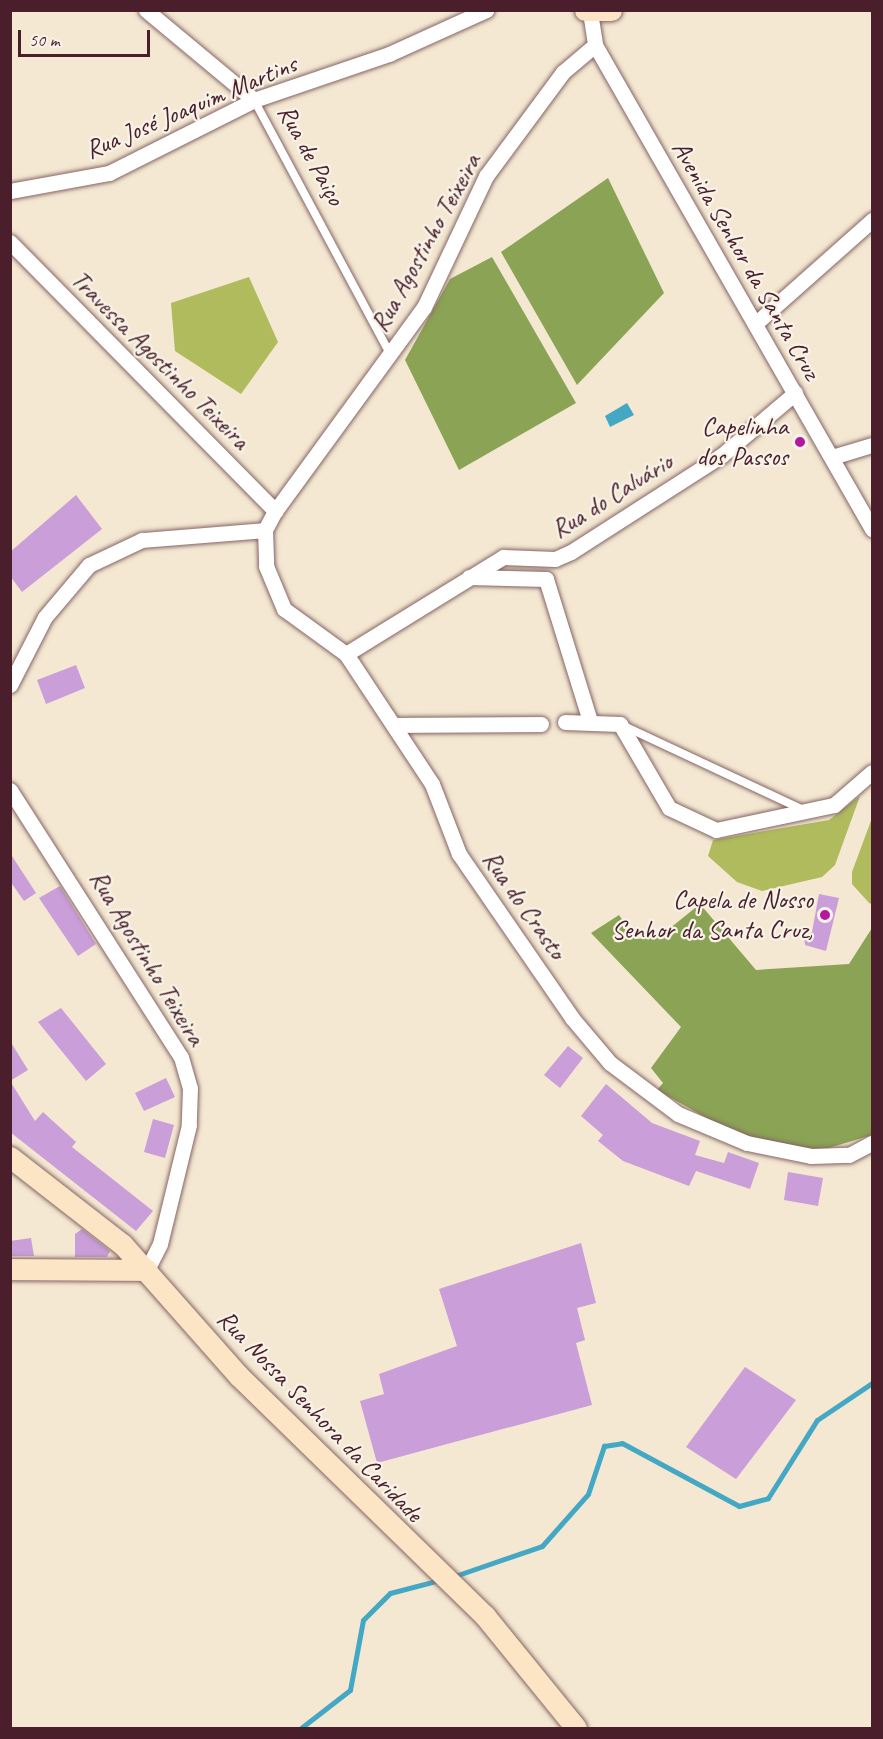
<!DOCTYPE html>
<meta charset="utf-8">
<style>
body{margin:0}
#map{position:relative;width:883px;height:1739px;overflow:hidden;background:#f4e8d2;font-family:Caveat,sans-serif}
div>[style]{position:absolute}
.green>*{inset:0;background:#afbb5d}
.forest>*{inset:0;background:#8ba354}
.water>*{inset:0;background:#44a8c4}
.stream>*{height:5px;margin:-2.5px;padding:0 2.5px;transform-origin:2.5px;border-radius:2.5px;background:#44a8c4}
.building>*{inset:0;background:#c99ed9}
.roads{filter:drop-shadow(0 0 2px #866565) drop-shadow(0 0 2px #866565)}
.lane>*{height:8px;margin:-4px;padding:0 4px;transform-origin:4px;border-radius:4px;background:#fff}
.street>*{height:15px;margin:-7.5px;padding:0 7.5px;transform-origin:7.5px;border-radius:7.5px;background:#fff}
.secondary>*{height:21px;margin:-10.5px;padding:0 10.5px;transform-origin:10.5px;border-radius:10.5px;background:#fce5c4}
.dots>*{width:16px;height:16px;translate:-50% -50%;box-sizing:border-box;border:3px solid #f7f3e8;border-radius:50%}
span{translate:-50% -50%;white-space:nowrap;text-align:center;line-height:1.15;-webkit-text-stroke:4.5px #f7f3e8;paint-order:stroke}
.street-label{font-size:26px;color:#4a1f2b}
.poi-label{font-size:26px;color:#4a1f2b}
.right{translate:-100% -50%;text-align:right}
.frame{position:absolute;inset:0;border:12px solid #4a1f2b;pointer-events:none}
.scale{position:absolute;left:18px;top:30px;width:132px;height:27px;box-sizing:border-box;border:3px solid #4a1f2b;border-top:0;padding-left:8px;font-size:18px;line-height:21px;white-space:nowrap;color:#4a1f2b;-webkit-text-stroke:4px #f7f3e8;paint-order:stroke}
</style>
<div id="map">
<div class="green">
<i style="clip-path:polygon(249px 277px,278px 342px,241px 394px,175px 351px,171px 303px)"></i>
<i style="clip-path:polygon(860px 796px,835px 865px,822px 877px,762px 891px,737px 882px,708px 856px,713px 840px,829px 820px)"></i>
<i style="clip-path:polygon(872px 818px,872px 902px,870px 904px,852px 884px,852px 872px)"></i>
</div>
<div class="forest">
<i style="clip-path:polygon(608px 178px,664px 293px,577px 385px,501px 252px)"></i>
<i style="clip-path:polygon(492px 257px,576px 403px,459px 470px,405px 360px,450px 279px)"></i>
<i style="clip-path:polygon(700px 904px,756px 970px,849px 964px,872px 928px,872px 1135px,819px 1151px,753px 1144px,657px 1090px,663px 1083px,651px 1068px,681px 1027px,591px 933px,619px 915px,636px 939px,659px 937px)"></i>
</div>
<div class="water">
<i style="clip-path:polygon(627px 403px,634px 415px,610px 427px,605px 416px)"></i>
</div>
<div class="stream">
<i style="left:452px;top:1577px;width:95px;rotate:-19deg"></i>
<i style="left:542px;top:1546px;width:69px;rotate:-48.5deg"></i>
<i style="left:588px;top:1494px;width:51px;rotate:-71.6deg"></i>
<i style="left:604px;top:1446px;width:18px;rotate:-9deg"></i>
<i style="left:622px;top:1443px;width:133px;rotate:28.3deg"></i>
<i style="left:739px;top:1506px;width:30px;rotate:-15deg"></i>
<i style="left:768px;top:1498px;width:92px;rotate:-57.9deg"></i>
<i style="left:817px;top:1420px;width:66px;rotate:-33.9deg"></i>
<i style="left:301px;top:1728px;width:62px;rotate:-37.8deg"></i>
<i style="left:350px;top:1690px;width:71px;rotate:-79.5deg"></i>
<i style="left:363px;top:1620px;width:38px;rotate:-45deg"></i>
<i style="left:390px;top:1593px;width:52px;rotate:-14.6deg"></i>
</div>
<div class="building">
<i style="clip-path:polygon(76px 495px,102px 529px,22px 592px,10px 576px,10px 552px)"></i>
<i style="clip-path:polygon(76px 665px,85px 688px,46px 704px,37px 680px)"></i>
<i style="clip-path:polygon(10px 853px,36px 893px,24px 901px,10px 881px)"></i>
<i style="clip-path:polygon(60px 886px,96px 944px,78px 956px,39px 898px)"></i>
<i style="clip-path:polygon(819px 894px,839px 898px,826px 951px,805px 945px,804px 935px,812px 932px)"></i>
<i style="clip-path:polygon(61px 1008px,106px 1064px,86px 1081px,38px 1022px)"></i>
<i style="clip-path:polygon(10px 1041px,28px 1070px,10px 1081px)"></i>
<i style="clip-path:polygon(568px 1046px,583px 1058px,560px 1088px,544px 1075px)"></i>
<i style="clip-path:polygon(166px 1078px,175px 1097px,144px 1111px,135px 1093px)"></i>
<i style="clip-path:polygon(10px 1081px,35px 1121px,43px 1112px,76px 1142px,72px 1147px,153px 1211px,136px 1231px,10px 1132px)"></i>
<i style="clip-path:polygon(606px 1084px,652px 1123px,700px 1141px,695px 1155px,724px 1163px,728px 1152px,759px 1163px,750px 1189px,696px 1171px,689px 1186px,623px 1161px,598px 1141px,603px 1135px,581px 1116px)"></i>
<i style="clip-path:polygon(153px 1119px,174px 1125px,165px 1158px,144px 1152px)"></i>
<i style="clip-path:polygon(788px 1172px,823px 1178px,818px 1206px,784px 1200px)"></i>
<i style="clip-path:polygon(82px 1229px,110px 1251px,107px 1257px,75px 1257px,75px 1234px)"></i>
<i style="clip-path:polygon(31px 1238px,34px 1256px,10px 1256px,10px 1241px)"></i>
<i style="clip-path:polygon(581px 1243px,596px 1303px,577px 1308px,585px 1340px,576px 1343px,592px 1405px,377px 1463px,360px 1401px,384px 1394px,379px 1374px,457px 1346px,439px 1289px)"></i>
<i style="clip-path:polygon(745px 1367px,796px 1400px,736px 1479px,686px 1447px)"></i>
</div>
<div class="roads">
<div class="lane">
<i style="left:254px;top:100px;width:288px;rotate:61.8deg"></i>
<i style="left:624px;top:726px;width:195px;rotate:25.1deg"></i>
</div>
<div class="street">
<i style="left:146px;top:10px;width:141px;rotate:39.8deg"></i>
<i style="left:590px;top:12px;width:33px;rotate:81deg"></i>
<i style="left:595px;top:45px;width:558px;rotate:60.22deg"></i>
<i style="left:595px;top:45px;width:42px;rotate:139.8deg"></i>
<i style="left:563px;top:72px;width:129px;rotate:126.5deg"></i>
<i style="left:486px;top:176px;width:145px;rotate:115.3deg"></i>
<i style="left:424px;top:307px;width:253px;rotate:126.1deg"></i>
<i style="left:275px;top:511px;width:21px;rotate:118deg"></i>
<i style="left:265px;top:530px;width:36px;rotate:88deg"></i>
<i style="left:266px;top:566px;width:47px;rotate:67.3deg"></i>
<i style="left:284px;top:609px;width:77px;rotate:36deg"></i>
<i style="left:346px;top:654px;width:156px;rotate:56.5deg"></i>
<i style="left:432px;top:784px;width:75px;rotate:68.9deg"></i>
<i style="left:459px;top:854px;width:199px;rotate:55.4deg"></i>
<i style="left:572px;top:1018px;width:59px;rotate:49.8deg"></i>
<i style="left:610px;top:1063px;width:85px;rotate:36.9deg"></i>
<i style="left:678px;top:1114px;width:75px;rotate:22.8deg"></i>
<i style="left:747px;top:1143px;width:65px;rotate:11.5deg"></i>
<i style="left:811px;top:1156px;width:38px;rotate:-2deg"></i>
<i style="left:849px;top:1155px;width:26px;rotate:-28deg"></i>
<i style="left:10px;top:191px;width:101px;rotate:-10.3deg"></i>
<i style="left:109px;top:173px;width:162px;rotate:-26.7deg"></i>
<i style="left:254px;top:100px;width:143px;rotate:-18.8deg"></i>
<i style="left:389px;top:54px;width:107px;rotate:-24.4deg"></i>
<i style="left:10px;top:242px;width:378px;rotate:45.4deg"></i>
<i style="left:755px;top:324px;width:157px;rotate:-41.6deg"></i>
<i style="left:832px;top:457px;width:42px;rotate:-16.7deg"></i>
<i style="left:469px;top:577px;width:77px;rotate:1.5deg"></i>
<i style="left:546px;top:579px;width:149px;rotate:72.8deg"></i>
<i style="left:346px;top:654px;width:185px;rotate:-31.7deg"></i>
<i style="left:503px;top:557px;width:52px;rotate:2.2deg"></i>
<i style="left:555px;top:559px;width:17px;rotate:-24deg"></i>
<i style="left:571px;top:552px;width:179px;rotate:-32.7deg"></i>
<i style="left:722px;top:455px;width:96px;rotate:-40.3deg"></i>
<i style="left:10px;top:685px;width:76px;rotate:-62.8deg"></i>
<i style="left:45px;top:617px;width:68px;rotate:-49.8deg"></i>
<i style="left:89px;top:565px;width:59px;rotate:-25.3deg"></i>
<i style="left:142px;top:540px;width:123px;rotate:-4.6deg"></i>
<i style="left:565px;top:722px;width:55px;rotate:2.1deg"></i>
<i style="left:620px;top:724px;width:97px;rotate:59.7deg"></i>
<i style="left:669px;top:808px;width:52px;rotate:25.1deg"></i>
<i style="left:716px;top:830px;width:121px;rotate:-12deg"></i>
<i style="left:834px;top:805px;width:50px;rotate:-41deg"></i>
<i style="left:394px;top:725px;width:147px;rotate:-0.4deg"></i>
<i style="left:10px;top:790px;width:317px;rotate:57.4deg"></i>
<i style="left:181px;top:1057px;width:32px;rotate:74deg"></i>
<i style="left:190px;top:1088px;width:37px;rotate:92deg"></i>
<i style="left:189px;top:1125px;width:122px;rotate:103.7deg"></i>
<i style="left:160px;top:1244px;width:29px;rotate:117deg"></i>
</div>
<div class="secondary">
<i style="left:585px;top:10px;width:26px"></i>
<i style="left:10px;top:1157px;width:143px;rotate:37.9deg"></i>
<i style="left:123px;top:1245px;width:175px;rotate:48.5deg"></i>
<i style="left:239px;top:1376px;width:344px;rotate:44.3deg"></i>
<i style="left:485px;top:1616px;width:144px;rotate:50.9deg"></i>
<i style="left:10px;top:1269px;width:137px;rotate:0.4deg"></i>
</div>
</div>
<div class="dots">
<i style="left:800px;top:442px;background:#b5179e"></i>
<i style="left:825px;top:915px;background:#b5179e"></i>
</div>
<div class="street-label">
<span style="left:191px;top:107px;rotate:-23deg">Rua José Joaquim Martins</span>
<span style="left:311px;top:155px;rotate:61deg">Rua de Paiço</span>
<span style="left:426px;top:243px;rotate:-61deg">Rua Agostinho Teixeira</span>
<span style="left:746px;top:260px;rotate:60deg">Avenida Senhor da Santa Cruz</span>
<span style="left:160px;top:360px;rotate:45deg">Travessa Agostinho Teixeira</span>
<span style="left:612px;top:496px;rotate:-32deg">Rua do Calvário</span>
<span style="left:524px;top:905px;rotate:55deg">Rua do Crasto</span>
<span style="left:147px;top:958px;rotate:59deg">Rua Agostinho Teixeira</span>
<span style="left:320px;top:1416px;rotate:46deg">Rua Nossa Senhora da Caridade</span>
</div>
<div class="poi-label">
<span class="right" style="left:788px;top:442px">Capelinha<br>dos Passos</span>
<span class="right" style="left:813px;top:915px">Capela de Nosso<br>Senhor da Santa Cruz,</span>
</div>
<div class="frame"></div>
<div class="scale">50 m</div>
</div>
